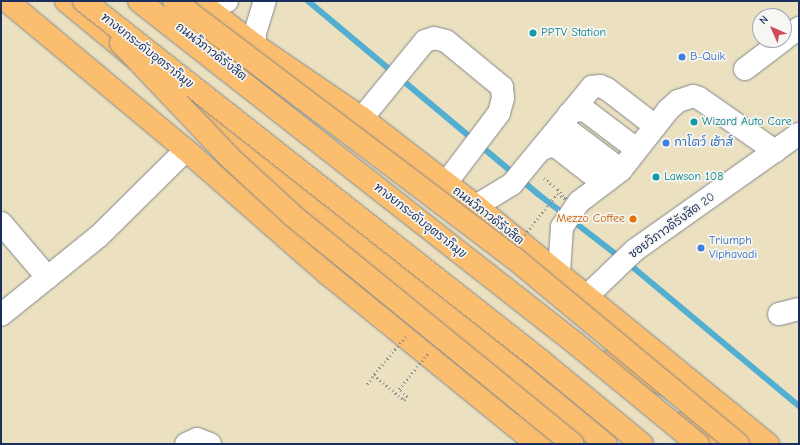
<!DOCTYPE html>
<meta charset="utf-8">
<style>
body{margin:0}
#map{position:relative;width:800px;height:445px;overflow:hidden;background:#ebe0bf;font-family:"Comic Neue","Playpen Sans Thai",sans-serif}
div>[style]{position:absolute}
.stream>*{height:6px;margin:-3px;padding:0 3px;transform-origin:3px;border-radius:3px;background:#53afd1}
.path>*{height:2.5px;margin-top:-1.25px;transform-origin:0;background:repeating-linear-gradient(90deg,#83888e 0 1px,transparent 0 4px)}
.roads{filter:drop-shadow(0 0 1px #83888e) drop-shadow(0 0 1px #83888e)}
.minor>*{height:22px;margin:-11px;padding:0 11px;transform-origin:11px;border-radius:11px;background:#fff}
.major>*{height:22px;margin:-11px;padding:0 11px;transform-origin:11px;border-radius:11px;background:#fbbe6e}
.highway>*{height:22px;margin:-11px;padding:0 11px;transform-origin:11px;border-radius:11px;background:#fbbe6e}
.path-bridge>*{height:2.5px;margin-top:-1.25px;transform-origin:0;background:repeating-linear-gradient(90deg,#83888e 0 1px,transparent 0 4px)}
.bridges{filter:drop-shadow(0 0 1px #83888e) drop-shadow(0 0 1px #83888e)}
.highway-bridge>*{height:22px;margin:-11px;padding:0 11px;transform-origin:11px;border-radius:11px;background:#fbbe6e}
.dots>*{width:11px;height:11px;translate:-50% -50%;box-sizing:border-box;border:2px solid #f6f6f2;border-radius:50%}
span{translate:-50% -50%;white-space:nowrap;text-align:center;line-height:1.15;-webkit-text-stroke:3.5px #f6f6f2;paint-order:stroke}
.culture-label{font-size:12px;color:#0d838f}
.left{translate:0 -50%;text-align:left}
.street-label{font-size:12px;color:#1b2f5e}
.shop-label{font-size:12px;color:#366cbe}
.food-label{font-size:12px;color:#c56008}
.right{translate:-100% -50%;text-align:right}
.frame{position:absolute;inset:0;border:2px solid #1b2f5e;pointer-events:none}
.north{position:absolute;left:752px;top:8px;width:40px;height:40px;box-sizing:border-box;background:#f6f6f2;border:1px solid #9ea6b7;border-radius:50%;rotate:315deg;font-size:11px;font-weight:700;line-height:16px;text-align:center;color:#1b2f5e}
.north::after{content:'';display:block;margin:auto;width:14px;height:18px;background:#d1495b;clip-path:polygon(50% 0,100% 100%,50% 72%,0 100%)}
</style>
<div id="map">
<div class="stream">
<i style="left:308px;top:1px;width:300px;rotate:40deg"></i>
<i style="left:538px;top:194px;width:123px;rotate:37.7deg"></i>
<i style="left:635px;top:269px;width:214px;rotate:39.9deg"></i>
</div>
<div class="path">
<i style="left:544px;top:178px;width:14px;rotate:39deg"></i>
<i style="left:367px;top:384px;width:11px;rotate:-52deg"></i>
</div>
<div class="roads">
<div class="minor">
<i style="left:225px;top:1px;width:2px"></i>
<i style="left:784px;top:39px;width:19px;rotate:-36deg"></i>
<i style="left:255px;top:45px;width:12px;rotate:-90deg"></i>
<i style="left:255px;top:33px;width:34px;rotate:-73deg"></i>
<i style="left:745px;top:69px;width:48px;rotate:-37.3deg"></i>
<i style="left:569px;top:114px;width:9px;rotate:-27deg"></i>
<i style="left:577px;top:110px;width:9px;rotate:6deg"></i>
<i style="left:586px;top:111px;width:63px;rotate:37.2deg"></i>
<i style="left:362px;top:118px;width:99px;rotate:-50.7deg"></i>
<i style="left:425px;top:41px;width:9px;rotate:-18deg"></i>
<i style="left:434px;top:38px;width:12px;rotate:14deg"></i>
<i style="left:446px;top:41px;width:72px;rotate:39.4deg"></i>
<i style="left:502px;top:87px;width:11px;rotate:85deg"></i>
<i style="left:503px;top:98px;width:16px;rotate:105deg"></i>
<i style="left:499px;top:113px;width:88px;rotate:127.1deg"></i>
<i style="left:554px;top:134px;width:15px;rotate:-16deg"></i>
<i style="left:568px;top:130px;width:66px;rotate:37deg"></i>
<i style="left:540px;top:150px;width:11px;rotate:-22deg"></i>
<i style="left:550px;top:146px;width:7px;rotate:8deg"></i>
<i style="left:557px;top:147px;width:57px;rotate:37.9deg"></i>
<i style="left:476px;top:206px;width:42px;rotate:-31.4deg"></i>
<i style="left:512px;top:184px;width:126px;rotate:-50.5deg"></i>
<i style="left:592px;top:87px;width:8px;rotate:-7deg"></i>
<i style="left:600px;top:86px;width:8px;rotate:23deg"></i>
<i style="left:607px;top:89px;width:61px;rotate:37.6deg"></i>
<i style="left:1px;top:223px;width:72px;rotate:49.5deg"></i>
<i style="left:559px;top:272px;width:45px;rotate:-86.2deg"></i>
<i style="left:562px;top:227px;width:30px;rotate:-56deg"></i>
<i style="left:579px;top:202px;width:53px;rotate:-37.3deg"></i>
<i style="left:621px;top:170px;width:76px;rotate:-51.9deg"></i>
<i style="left:668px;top:110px;width:13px;rotate:-42deg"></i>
<i style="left:678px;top:101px;width:16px;rotate:-18deg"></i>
<i style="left:693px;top:96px;width:6px;rotate:18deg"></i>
<i style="left:699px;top:98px;width:93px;rotate:34.9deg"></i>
<i style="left:588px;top:295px;width:65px;rotate:-43.8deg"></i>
<i style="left:635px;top:250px;width:201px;rotate:-35.3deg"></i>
<i style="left:779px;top:314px;width:21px;rotate:-14deg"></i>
<i style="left:1px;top:315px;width:126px;rotate:-38.9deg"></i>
<i style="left:99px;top:236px;width:122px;rotate:-44.7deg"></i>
<i style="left:186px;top:444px;width:12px;rotate:-24deg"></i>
<i style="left:197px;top:439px;width:14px;rotate:21deg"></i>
</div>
<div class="major">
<i style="left:7px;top:1px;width:233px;rotate:39.8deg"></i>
<i style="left:186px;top:150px;width:190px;rotate:41.2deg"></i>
<i style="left:329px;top:275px;width:268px;rotate:39.1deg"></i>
<i style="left:198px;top:1px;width:72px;rotate:37.7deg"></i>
<i style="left:255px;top:45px;width:130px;rotate:34.3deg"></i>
<i style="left:362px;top:118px;width:144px;rotate:37.7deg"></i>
<i style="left:476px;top:206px;width:377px;rotate:39.2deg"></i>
</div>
<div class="highway">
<i style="left:66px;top:1px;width:88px;rotate:39.5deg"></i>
<i style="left:177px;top:92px;width:555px;rotate:39.37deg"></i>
<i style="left:611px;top:361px;width:132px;rotate:23.7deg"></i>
<i style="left:527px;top:407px;width:43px;rotate:60.4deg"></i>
<i style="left:686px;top:422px;width:35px;rotate:39deg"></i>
</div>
</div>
<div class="path-bridge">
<i style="left:522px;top:238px;width:56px;rotate:-51.5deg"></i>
<i style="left:557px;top:194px;width:10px;rotate:29deg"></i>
<i style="left:566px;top:199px;width:16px;rotate:-133deg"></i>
<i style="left:406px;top:337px;width:50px;rotate:130.1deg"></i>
<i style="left:374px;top:375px;width:39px;rotate:40deg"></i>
<i style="left:404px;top:400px;width:4px;rotate:-45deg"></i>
<i style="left:407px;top:397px;width:11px;rotate:-135deg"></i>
<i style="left:399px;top:389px;width:48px;rotate:-51deg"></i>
</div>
<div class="bridges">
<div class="highway-bridge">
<i style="left:84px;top:1px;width:580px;rotate:38.21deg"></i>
<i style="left:540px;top:360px;width:132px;rotate:39.5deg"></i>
<i style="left:139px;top:1px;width:554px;rotate:38.11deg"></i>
<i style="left:575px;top:343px;width:159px;rotate:39.4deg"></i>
<i style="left:174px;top:1px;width:426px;rotate:37.1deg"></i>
<i style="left:514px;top:258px;width:291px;rotate:39.7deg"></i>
<i style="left:121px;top:43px;width:157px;rotate:46.5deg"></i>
<i style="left:229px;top:157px;width:86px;rotate:42.6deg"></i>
<i style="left:292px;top:215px;width:362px;rotate:39.2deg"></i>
</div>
</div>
<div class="dots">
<i style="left:533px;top:33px;background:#0f9aa8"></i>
<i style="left:682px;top:57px;background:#3f7fe0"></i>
<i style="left:694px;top:122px;background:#0f9aa8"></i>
<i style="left:666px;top:143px;background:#3f7fe0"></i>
<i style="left:656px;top:177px;background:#0f9aa8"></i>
<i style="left:633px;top:219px;background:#e8710a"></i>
<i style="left:701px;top:248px;background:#3f7fe0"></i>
</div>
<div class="culture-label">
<span class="left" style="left:541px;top:33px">PPTV Station</span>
<span class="left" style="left:702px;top:122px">Wizard Auto Care</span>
<span class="left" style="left:664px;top:177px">Lawson 108</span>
</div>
<div class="street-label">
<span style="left:147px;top:51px;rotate:38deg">ทางยกระดับอุตราภิมุข</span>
<span style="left:211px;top:52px;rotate:38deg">ถนนวิภาวดีรังสิต</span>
<span style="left:488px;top:216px;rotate:38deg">ถนนวิภาวดีรังสิต</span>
<span style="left:420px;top:221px;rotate:38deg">ทางยกระดับอุตราภิมุข</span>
<span style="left:672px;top:226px;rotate:-36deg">ซอยวิภาวดีรังสิต 20</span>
</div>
<div class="shop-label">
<span class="left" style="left:690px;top:57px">B-Quik</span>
<span class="left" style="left:674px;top:143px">กาโตว์ เฮ้าส์</span>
<span class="left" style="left:709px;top:248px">Triumph<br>Viphavadi</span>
</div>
<div class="food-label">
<span class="right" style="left:625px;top:219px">Mezzo Coffee</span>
</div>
<div class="frame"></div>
<div class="north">N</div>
</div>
